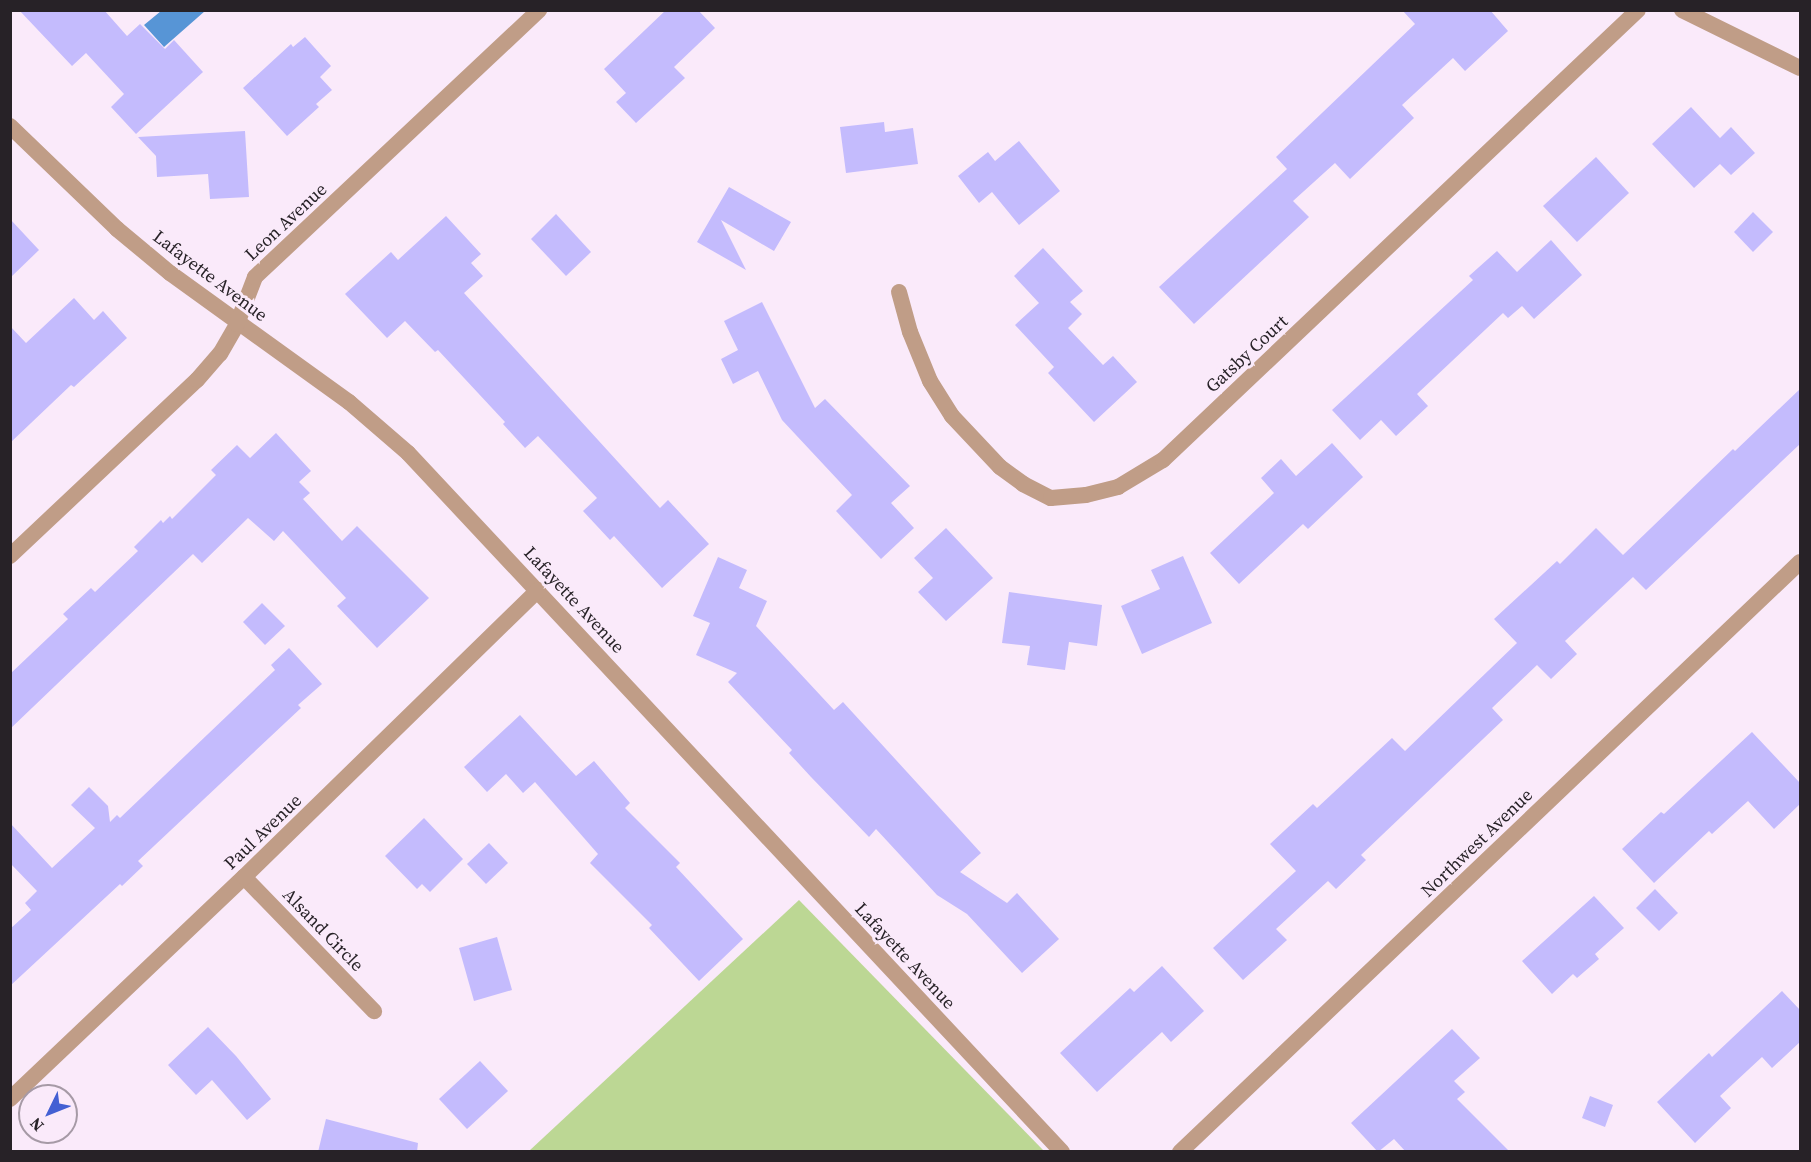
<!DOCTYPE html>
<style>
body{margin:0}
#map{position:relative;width:1811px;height:1162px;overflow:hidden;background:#faeafa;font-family:"Source Serif 4",serif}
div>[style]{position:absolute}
.green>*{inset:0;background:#bcd794}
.water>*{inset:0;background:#5795d6}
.building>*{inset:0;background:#c4bbfd}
.minor>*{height:16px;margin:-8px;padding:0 8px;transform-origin:8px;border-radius:8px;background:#c09d87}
.tertiary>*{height:16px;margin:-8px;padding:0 8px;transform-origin:8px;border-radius:8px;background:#c09d87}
span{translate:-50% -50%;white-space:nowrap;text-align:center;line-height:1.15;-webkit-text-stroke:6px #faeafa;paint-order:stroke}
.street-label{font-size:18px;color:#272227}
.frame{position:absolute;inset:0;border:12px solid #272227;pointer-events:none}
.north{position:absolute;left:18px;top:1084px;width:60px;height:60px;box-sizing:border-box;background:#faeafa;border:2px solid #a69aa6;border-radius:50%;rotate:227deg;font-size:16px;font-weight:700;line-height:24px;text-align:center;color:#272227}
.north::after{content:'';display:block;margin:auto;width:21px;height:27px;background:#4360d3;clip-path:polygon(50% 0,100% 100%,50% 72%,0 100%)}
</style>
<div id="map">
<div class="green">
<i style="clip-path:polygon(799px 900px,1044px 1151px,529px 1151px)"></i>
</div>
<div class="water">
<i style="clip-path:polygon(161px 11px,161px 10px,205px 11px,164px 47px,144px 25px)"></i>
</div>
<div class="building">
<i style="clip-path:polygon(19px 10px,104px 10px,127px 36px,140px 24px,165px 49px,174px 40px,203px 72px,136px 134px,111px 107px,124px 94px,86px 53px,72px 66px)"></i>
<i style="clip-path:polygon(666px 10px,698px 10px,715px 28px,674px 67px,685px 78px,636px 123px,616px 102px,626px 93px,604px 69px)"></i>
<i style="clip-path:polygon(1402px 10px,1490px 10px,1508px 31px,1465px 71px,1453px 58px,1402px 105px,1414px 118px,1350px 179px,1335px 163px,1293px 201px,1309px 217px,1194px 324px,1159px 287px,1287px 169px,1276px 157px,1415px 24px)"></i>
<i style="clip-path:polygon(305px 37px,331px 66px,320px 77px,332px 90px,316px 104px,319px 107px,287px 136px,243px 88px,291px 44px,293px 47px)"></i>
<i style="clip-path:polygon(1691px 107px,1720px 138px,1731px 127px,1755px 153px,1731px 175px,1720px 164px,1694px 188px,1652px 144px)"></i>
<i style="clip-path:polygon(884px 122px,885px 132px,913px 128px,918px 164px,846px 173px,840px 127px)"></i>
<i style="clip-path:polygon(245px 131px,249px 197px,210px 199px,208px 174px,157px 177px,156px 156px,138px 137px)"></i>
<i style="clip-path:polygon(1019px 141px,1060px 191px,1019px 225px,992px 192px,979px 203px,958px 176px,988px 152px,995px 161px)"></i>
<i style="clip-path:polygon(1596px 157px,1629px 193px,1577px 242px,1543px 206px)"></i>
<i style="clip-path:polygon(729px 187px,791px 222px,774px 251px,721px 220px,746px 270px,697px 242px)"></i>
<i style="clip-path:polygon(1753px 212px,1773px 232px,1753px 252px,1734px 232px)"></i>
<i style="clip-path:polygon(556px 214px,591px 252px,566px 276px,531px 239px)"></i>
<i style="clip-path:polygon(446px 216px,481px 254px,471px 263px,483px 276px,464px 293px,660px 508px,668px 500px,709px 544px,662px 588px,614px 536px,610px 540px,583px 511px,597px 498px,538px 436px,525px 448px,503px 424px,505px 422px,438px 350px,435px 352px,405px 321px,387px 338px,345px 294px,391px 252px,398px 260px)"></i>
<i style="clip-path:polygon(10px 219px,39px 250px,10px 278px)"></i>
<i style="clip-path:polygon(1551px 240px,1582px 275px,1534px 319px,1522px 306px,1508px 318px,1503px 313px,1417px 394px,1428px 406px,1396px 436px,1381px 420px,1360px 440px,1332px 410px,1473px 280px,1469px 276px,1497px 251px,1517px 272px)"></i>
<i style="clip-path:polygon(1043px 248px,1083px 291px,1070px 302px,1082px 314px,1068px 328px,1103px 365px,1113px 356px,1137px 382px,1094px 422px,1048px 373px,1054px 367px,1015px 325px,1039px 303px,1014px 276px)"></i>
<i style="clip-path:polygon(74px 298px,94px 320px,103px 311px,127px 338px,74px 387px,71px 385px,10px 443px,10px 326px,26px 343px)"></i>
<i style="clip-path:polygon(762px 302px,815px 408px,825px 399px,910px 486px,891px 503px,914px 528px,881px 559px,836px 511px,852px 495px,782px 420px,758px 371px,733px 384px,721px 359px,738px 350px,724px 321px)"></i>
<i style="clip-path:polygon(1800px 389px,1800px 444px,1646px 590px,1633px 577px,1565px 641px,1577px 654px,1551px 679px,1537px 665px,1492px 708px,1503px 720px,1361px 855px,1366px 860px,1336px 889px,1328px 881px,1276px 929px,1287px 940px,1243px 980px,1213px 948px,1296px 871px,1270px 844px,1313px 804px,1317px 808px,1392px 738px,1405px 751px,1517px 643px,1494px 619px,1557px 561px,1560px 564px,1596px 528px,1623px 555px,1733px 449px,1735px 451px)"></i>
<i style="clip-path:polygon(276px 433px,311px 471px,299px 482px,310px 493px,303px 499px,342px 541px,357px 526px,429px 598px,377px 648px,337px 606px,346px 598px,283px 531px,274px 541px,248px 518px,202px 563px,193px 554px,10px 729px,10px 674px,68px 619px,63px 614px,91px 588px,95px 592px,138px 551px,134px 547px,161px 520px,163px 523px,170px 516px,172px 519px,216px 475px,211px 470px,237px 445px,250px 458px)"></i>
<i style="clip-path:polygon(1332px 443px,1363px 477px,1308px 529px,1303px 524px,1239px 584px,1210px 553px,1274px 493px,1261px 478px,1281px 459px,1296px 476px)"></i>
<i style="clip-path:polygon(946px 528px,993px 578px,946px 621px,918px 592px,933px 578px,914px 558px)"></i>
<i style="clip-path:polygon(1183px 556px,1212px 623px,1142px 654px,1121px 606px,1160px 589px,1151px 570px)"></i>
<i style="clip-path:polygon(718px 557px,747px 570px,739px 588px,767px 601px,756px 626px,834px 710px,843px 702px,981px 853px,960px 872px,1007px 903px,1017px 893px,1059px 939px,1022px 973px,967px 914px,937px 895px,876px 829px,869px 837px,811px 777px,789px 753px,792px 750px,728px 682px,737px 673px,696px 655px,710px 623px,693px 616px)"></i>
<i style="clip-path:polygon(1009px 592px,1102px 605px,1097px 646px,1069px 642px,1065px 670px,1027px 665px,1030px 646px,1002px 643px)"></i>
<i style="clip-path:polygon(262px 603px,285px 626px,265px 645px,243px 622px)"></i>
<i style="clip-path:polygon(289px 648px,322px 684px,298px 705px,301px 708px,138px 861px,143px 866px,122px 886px,120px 884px,10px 986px,10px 929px,31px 910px,25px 903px,37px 891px,10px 863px,10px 823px,52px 868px,95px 828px,71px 805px,89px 787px,108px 806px,110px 822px,117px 815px,120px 818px,275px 670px,271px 665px)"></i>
<i style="clip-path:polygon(520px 715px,576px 776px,594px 761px,630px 803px,625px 808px,680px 863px,676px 867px,743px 939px,699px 981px,649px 928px,652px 925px,590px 863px,598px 854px,535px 782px,523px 793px,506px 774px,487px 792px,464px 767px)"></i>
<i style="clip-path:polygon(1752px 732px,1800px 783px,1800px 804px,1774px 829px,1748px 801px,1712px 834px,1709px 831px,1654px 883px,1622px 849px,1661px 812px,1664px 814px)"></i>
<i style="clip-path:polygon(424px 818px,463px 859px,430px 892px,422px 884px,417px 889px,385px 856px)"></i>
<i style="clip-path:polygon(489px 843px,508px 863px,486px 884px,467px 864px)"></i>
<i style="clip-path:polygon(1655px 889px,1678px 913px,1659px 931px,1636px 908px)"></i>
<i style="clip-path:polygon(1594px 896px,1624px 928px,1595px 954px,1599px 959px,1577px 978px,1573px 974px,1552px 994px,1522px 961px)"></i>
<i style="clip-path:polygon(497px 937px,512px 990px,474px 1001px,459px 948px)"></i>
<i style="clip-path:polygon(1162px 966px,1204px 1011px,1171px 1042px,1162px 1032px,1097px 1092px,1060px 1053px,1130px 988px,1134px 992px)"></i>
<i style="clip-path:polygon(1782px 991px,1800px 1010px,1800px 1042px,1772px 1068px,1762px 1057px,1720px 1096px,1731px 1108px,1695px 1143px,1657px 1102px,1709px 1053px,1712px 1057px)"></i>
<i style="clip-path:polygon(208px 1027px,236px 1056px,271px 1099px,247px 1120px,212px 1080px,196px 1095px,168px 1065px)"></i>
<i style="clip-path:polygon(1452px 1029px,1480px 1058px,1454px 1081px,1465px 1092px,1457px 1099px,1510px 1152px,1406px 1152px,1394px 1139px,1378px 1152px,1351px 1123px)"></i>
<i style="clip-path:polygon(480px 1061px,508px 1091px,467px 1129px,439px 1099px)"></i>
<i style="clip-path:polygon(1590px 1096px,1613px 1105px,1605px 1127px,1582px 1118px)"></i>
<i style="clip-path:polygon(326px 1119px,418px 1143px,417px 1152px,318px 1152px)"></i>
</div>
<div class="minor">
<i style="left:10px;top:126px;width:149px;rotate:43.9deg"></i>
<i style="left:117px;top:229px;width:69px;rotate:39.7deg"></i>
<i style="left:170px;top:273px;width:221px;rotate:35.8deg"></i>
<i style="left:349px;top:402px;width:78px;rotate:40.8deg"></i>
<i style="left:408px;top:453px;width:957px;rotate:46.9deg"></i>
<i style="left:899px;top:292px;width:41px;rotate:74.6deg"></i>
<i style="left:910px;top:332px;width:53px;rotate:67.8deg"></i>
<i style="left:930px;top:381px;width:41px;rotate:57.8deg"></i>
<i style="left:952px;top:416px;width:70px;rotate:46.7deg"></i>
<i style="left:1000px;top:467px;width:29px;rotate:36deg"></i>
<i style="left:1023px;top:484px;width:31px;rotate:27deg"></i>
<i style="left:1051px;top:498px;width:35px;rotate:-5deg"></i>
<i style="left:1086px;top:495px;width:33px;rotate:-14deg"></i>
<i style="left:1118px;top:487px;width:52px;rotate:-31deg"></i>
<i style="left:1163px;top:460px;width:654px;rotate:-43.45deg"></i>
<i style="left:10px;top:556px;width:257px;rotate:-43.3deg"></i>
<i style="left:197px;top:380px;width:35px;rotate:-49deg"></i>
<i style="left:220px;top:354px;width:34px;rotate:-60deg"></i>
<i style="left:237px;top:324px;width:50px;rotate:-69deg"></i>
<i style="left:255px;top:277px;width:390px;rotate:-43.2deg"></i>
<i style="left:244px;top:877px;width:187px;rotate:45.9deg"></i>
<i style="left:10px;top:1099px;width:323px;rotate:-43.5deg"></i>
<i style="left:244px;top:877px;width:411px;rotate:-44.3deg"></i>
<i style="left:1180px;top:1152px;width:856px;rotate:-43.58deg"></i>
</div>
<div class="tertiary">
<i style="left:1682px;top:10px;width:131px;rotate:26.2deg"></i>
</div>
<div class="street-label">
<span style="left:286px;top:222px;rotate:-43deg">Leon Avenue</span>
<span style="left:210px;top:276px;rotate:37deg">Lafayette Avenue</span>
<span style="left:1247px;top:354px;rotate:-43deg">Gatsby Court</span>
<span style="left:574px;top:600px;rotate:47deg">Lafayette Avenue</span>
<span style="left:263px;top:832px;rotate:-44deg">Paul Avenue</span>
<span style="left:1477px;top:843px;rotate:-44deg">Northwest Avenue</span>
<span style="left:323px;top:930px;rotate:46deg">Alsand Circle</span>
<span style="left:905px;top:956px;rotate:47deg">Lafayette Avenue</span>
</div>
<div class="frame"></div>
<div class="north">N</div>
</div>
